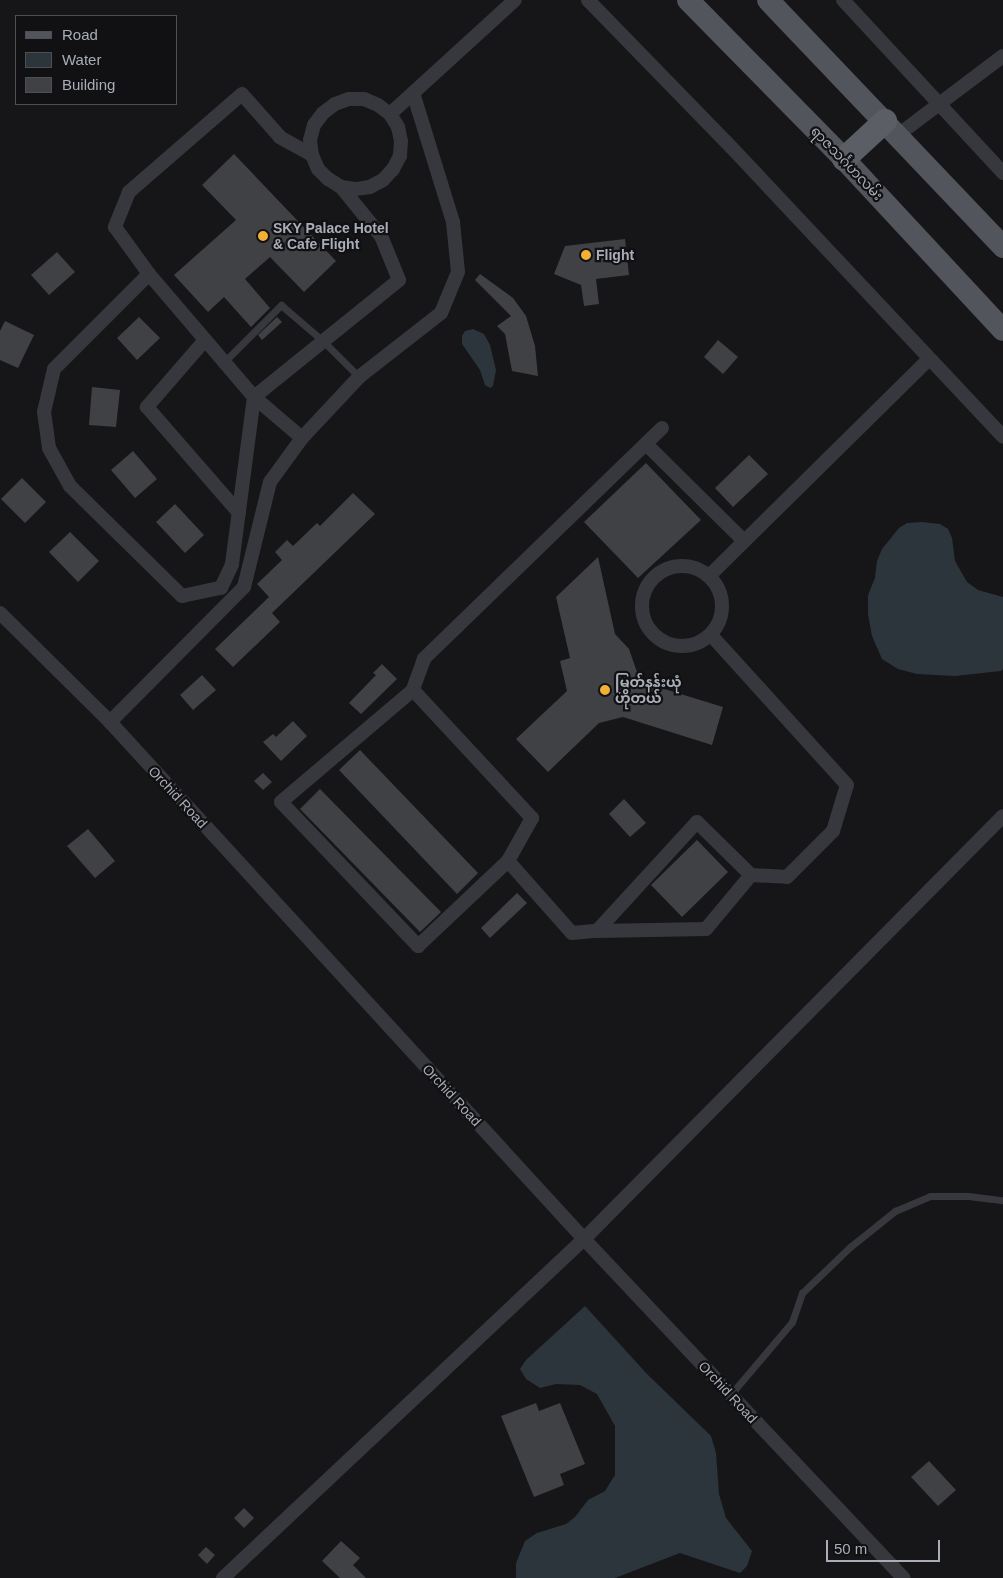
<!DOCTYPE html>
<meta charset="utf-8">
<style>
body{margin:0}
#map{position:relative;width:1003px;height:1578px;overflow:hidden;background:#161618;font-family:Arial,"Noto Sans Myanmar",sans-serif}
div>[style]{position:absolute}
.water>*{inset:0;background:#2c353c}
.building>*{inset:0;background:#404145}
.service>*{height:7px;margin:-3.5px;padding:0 3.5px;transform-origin:3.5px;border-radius:3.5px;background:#37383d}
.minor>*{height:14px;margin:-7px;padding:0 7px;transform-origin:7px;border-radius:7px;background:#37383d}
.minor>.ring{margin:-7px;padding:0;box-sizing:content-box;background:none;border:14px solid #37383d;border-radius:50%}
.primary>*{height:22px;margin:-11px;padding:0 11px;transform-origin:11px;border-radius:11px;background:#53555c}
.trunk>*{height:24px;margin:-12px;padding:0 12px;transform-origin:12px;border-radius:12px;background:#5b5e65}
.dots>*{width:14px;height:14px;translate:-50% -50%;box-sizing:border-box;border:2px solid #111113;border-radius:50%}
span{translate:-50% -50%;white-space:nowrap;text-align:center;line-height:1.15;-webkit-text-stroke:4.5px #111113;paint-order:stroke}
.street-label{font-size:14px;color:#a8adb8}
.poi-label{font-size:14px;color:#a8adb8;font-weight:700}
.left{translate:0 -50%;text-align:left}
.legend{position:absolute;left:15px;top:15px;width:162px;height:90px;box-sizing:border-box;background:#111113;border:1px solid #4d4f55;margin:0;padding:6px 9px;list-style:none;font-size:15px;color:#a8adb8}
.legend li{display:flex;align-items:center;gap:10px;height:25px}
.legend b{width:25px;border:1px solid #4d4f55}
.scale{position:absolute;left:826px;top:1540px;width:114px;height:22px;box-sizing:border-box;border:2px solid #a8adb8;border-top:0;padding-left:6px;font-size:15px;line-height:18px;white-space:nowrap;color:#a8adb8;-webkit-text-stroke:4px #111113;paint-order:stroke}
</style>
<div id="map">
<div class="water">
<i style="clip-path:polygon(473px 329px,484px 334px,490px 345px,496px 370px,493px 386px,490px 388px,485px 385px,480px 370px,462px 344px,462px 336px,465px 331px)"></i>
<i style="clip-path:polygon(922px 522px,940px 524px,948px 529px,952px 538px,955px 561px,967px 582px,978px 590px,1003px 597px,1003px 669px,1001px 671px,955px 676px,917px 674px,898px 669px,882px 659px,872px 636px,868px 614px,868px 595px,875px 578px,877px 561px,882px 549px,899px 528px,907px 523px)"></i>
<i style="clip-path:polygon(585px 1306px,647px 1374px,711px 1436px,716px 1453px,719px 1494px,726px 1518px,752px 1551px,747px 1566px,740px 1573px,680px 1553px,615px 1578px,516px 1578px,516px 1563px,525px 1541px,537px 1533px,566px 1524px,575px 1517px,588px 1500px,605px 1491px,615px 1475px,615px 1426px,597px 1394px,580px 1385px,556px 1384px,540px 1388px,526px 1379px,520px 1369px,526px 1360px)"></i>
</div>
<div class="building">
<i style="clip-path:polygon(234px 154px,336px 261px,304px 292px,270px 257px,245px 279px,270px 308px,251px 327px,224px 297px,208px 312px,174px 275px,236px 220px,202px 185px)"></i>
<i style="clip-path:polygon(625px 239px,629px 275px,596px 279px,599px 304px,584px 306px,581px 285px,554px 274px,565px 246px)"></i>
<i style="clip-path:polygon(57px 252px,75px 272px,49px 295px,31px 275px)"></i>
<i style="clip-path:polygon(480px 274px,513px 298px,526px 316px,535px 346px,538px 376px,512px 371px,505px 334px,497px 326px,511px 316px,475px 280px)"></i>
<i style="clip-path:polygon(139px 317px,160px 338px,137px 360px,117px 338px)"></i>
<i style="clip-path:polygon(277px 317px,282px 322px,262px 340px,258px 335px)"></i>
<i style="clip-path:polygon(5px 321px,34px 335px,18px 368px,0 360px,0 331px)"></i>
<i style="clip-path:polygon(718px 340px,738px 357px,723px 374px,704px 357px)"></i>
<i style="clip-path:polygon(92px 387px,120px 390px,116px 427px,89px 425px)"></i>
<i style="clip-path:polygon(133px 451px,157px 479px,135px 498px,111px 470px)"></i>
<i style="clip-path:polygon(749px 455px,768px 474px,733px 507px,715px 488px)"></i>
<i style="clip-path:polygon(646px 463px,701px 520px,638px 578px,584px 522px)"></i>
<i style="clip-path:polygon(22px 478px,46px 502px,25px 523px,1px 499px)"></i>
<i style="clip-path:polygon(353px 493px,375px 514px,272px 613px,280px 622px,233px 667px,215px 649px,269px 597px,257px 584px,282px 560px,275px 552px,287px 540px,293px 546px,317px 523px,320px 526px)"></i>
<i style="clip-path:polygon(175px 504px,204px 535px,185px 553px,156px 522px)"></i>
<i style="clip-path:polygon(70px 532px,99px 561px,78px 582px,49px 552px)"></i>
<i style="clip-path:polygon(598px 557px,615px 634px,629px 649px,637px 672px,635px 680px,723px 707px,712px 745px,623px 717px,599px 723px,548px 772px,516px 739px,567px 691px,560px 661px,570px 658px,556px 597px)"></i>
<i style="clip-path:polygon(382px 664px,397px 679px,361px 714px,349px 703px,376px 675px,373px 673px)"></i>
<i style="clip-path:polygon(202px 675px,216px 690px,193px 710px,180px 695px)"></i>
<i style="clip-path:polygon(293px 721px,307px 736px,281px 761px,263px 742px,273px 734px,276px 737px)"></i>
<i style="clip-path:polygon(360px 750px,478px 873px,457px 894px,339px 770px)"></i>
<i style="clip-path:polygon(263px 773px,272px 782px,263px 790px,254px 781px)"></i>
<i style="clip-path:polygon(320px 789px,441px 912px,420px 932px,300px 809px)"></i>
<i style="clip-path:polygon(624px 799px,646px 823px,630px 837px,609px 814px)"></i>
<i style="clip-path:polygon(88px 829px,115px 861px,95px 878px,67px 846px)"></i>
<i style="clip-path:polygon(697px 840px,728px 872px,682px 917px,651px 885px)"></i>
<i style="clip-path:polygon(517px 893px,527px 903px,490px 938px,481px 928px)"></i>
<i style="clip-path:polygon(536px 1403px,539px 1411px,560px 1403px,585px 1464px,560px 1474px,564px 1485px,534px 1497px,501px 1416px)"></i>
<i style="clip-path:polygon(929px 1461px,956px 1490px,938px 1506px,911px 1477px)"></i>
<i style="clip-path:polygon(244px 1508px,254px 1518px,244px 1528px,234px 1518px)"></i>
<i style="clip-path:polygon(341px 1541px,360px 1558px,353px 1565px,366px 1578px,340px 1578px,322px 1561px)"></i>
<i style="clip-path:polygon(206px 1547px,215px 1555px,207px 1564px,198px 1555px)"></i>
</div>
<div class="service">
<i style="left:224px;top:362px;width:81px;rotate:-45deg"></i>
<i style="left:281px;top:305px;width:55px;rotate:40.6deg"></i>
<i style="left:323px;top:341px;width:51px;rotate:45deg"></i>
<i style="left:731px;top:1394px;width:94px;rotate:-49.7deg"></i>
<i style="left:792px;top:1322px;width:31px;rotate:-71deg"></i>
<i style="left:802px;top:1293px;width:66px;rotate:-43.8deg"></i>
<i style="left:850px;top:1247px;width:58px;rotate:-38.7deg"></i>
<i style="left:895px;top:1211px;width:38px;rotate:-23deg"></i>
<i style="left:930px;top:1196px;width:38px"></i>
<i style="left:968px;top:1196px;width:35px;rotate:7deg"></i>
</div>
<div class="minor">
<i style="left:588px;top:0;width:206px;rotate:45.8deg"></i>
<i style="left:732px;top:148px;width:396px;rotate:46.8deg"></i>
<i style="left:843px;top:0;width:236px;rotate:47.2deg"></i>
<i style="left:390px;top:114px;width:169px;rotate:-42.4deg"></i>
<i style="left:898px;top:135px;width:131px;rotate:-37deg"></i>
<i style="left:312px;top:155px;width:37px;rotate:-151deg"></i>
<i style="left:280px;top:137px;width:57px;rotate:-131.5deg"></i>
<i style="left:242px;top:94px;width:150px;rotate:139.1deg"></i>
<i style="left:129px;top:192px;width:38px;rotate:112deg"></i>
<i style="left:115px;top:227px;width:58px;rotate:54.1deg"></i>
<i style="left:149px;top:274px;width:162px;rotate:49.5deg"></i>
<i style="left:254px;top:397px;width:186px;rotate:-38.9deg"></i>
<i style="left:399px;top:280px;width:48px;rotate:-112.2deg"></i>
<i style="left:381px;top:236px;width:63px;rotate:-129.2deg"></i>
<i style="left:341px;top:187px;width:15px;rotate:-148deg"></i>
<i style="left:328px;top:179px;width:14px;rotate:-135deg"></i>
<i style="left:318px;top:169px;width:15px;rotate:-113deg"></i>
<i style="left:312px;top:155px;width:15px;rotate:-98deg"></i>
<i style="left:310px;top:140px;width:16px;rotate:-75deg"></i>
<i style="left:314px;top:125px;width:15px;rotate:-53deg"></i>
<i style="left:323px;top:113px;width:15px;rotate:-37deg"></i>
<i style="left:335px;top:104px;width:15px;rotate:-20deg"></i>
<i style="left:349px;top:99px;width:15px"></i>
<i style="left:364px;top:99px;width:15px;rotate:23deg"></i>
<i style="left:378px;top:105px;width:15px;rotate:37deg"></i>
<i style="left:390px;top:114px;width:15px;rotate:58deg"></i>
<i style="left:398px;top:127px;width:14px;rotate:78deg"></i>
<i style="left:401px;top:141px;width:15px;rotate:94deg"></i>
<i style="left:400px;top:156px;width:15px;rotate:118deg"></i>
<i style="left:393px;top:169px;width:15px;rotate:132deg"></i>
<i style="left:383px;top:180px;width:15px;rotate:152deg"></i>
<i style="left:370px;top:187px;width:15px;rotate:172deg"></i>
<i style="left:355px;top:189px;width:14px;rotate:-172deg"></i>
<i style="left:149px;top:274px;width:134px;rotate:135deg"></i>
<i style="left:54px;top:369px;width:44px;rotate:103.1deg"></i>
<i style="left:44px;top:412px;width:36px;rotate:82deg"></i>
<i style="left:49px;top:448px;width:43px;rotate:61.1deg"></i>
<i style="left:70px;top:486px;width:157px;rotate:44.5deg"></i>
<i style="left:182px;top:596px;width:40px;rotate:-12deg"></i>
<i style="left:221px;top:588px;width:26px;rotate:-65deg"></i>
<i style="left:232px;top:564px;width:168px;rotate:-82.5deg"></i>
<i style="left:205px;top:340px;width:89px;rotate:130.9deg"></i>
<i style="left:147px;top:407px;width:140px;rotate:49deg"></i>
<i style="left:662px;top:428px;width:332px;rotate:135.9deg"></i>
<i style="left:424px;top:659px;width:33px;rotate:110deg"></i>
<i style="left:413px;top:690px;width:173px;rotate:139.7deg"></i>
<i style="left:281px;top:802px;width:199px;rotate:46.4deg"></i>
<i style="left:418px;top:946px;width:124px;rotate:-43.4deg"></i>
<i style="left:508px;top:861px;width:96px;rotate:48.4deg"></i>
<i style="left:572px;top:933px;width:25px;rotate:-5deg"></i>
<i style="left:597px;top:931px;width:148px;rotate:-47.5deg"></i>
<i style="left:697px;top:822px;width:76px;rotate:44.5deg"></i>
<i style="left:751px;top:875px;width:36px;rotate:3deg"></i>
<i style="left:787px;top:877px;width:65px;rotate:-45deg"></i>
<i style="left:833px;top:831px;width:48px;rotate:-73.1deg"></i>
<i style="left:847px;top:785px;width:202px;rotate:-132.2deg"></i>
<i style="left:302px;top:438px;width:83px;rotate:-46.9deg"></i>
<i style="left:359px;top:377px;width:104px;rotate:-38deg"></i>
<i style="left:441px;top:313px;width:44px;rotate:-67.5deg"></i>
<i style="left:458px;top:272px;width:50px;rotate:-95.7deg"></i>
<i style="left:453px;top:222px;width:135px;rotate:-107.2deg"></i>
<i style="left:646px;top:444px;width:138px;rotate:44.7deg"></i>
<i class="ring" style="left:642px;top:566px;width:66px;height:66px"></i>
<i style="left:709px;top:576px;width:309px;rotate:-44.6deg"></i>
<i style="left:0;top:613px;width:155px;rotate:44.7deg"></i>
<i style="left:110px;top:722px;width:701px;rotate:47.48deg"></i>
<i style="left:584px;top:1239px;width:466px;rotate:46.7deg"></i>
<i style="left:413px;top:690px;width:175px;rotate:47.1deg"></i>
<i style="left:532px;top:818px;width:49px;rotate:119.2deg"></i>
<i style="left:110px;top:722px;width:190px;rotate:-45.2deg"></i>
<i style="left:244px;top:587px;width:108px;rotate:-76.1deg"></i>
<i style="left:270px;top:482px;width:54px;rotate:-54deg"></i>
<i style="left:302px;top:438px;width:63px;rotate:-139.5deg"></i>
<i style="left:597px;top:931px;width:109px;rotate:-1.1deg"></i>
<i style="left:706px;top:929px;width:70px;rotate:-50.2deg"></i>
<i style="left:223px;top:1578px;width:495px;rotate:-43.2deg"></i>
<i style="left:584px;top:1239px;width:595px;rotate:-45.27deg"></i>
</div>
<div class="primary">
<i style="left:688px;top:0;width:223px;rotate:45.5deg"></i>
<i style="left:844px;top:159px;width:233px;rotate:47.1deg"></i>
<i style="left:768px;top:0;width:341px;rotate:46.4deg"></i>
</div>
<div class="trunk">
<i style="left:844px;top:159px;width:56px;rotate:-42.8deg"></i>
</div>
<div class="dots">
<i style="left:263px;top:236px;background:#f2b134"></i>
<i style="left:586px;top:255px;background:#f2b134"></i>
<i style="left:605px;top:690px;background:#f2b134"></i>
</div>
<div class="street-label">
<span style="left:847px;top:163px;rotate:46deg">ရာဇသင်္ဂဟလမ်း</span>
<span style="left:178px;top:797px;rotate:47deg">Orchid Road</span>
<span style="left:452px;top:1095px;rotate:47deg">Orchid Road</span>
<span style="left:728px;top:1392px;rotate:47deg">Orchid Road</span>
</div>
<div class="poi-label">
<span class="left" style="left:273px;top:236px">SKY Palace Hotel<br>&amp; Cafe Flight</span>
<span class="left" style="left:596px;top:255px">Flight</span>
<span class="left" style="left:615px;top:690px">မြတ်နန်းယုံ<br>ဟိုတယ်</span>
</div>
<ul class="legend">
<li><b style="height:6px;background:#53555c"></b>Road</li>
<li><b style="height:14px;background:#2c353c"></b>Water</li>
<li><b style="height:14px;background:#404145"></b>Building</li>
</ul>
<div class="scale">50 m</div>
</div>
